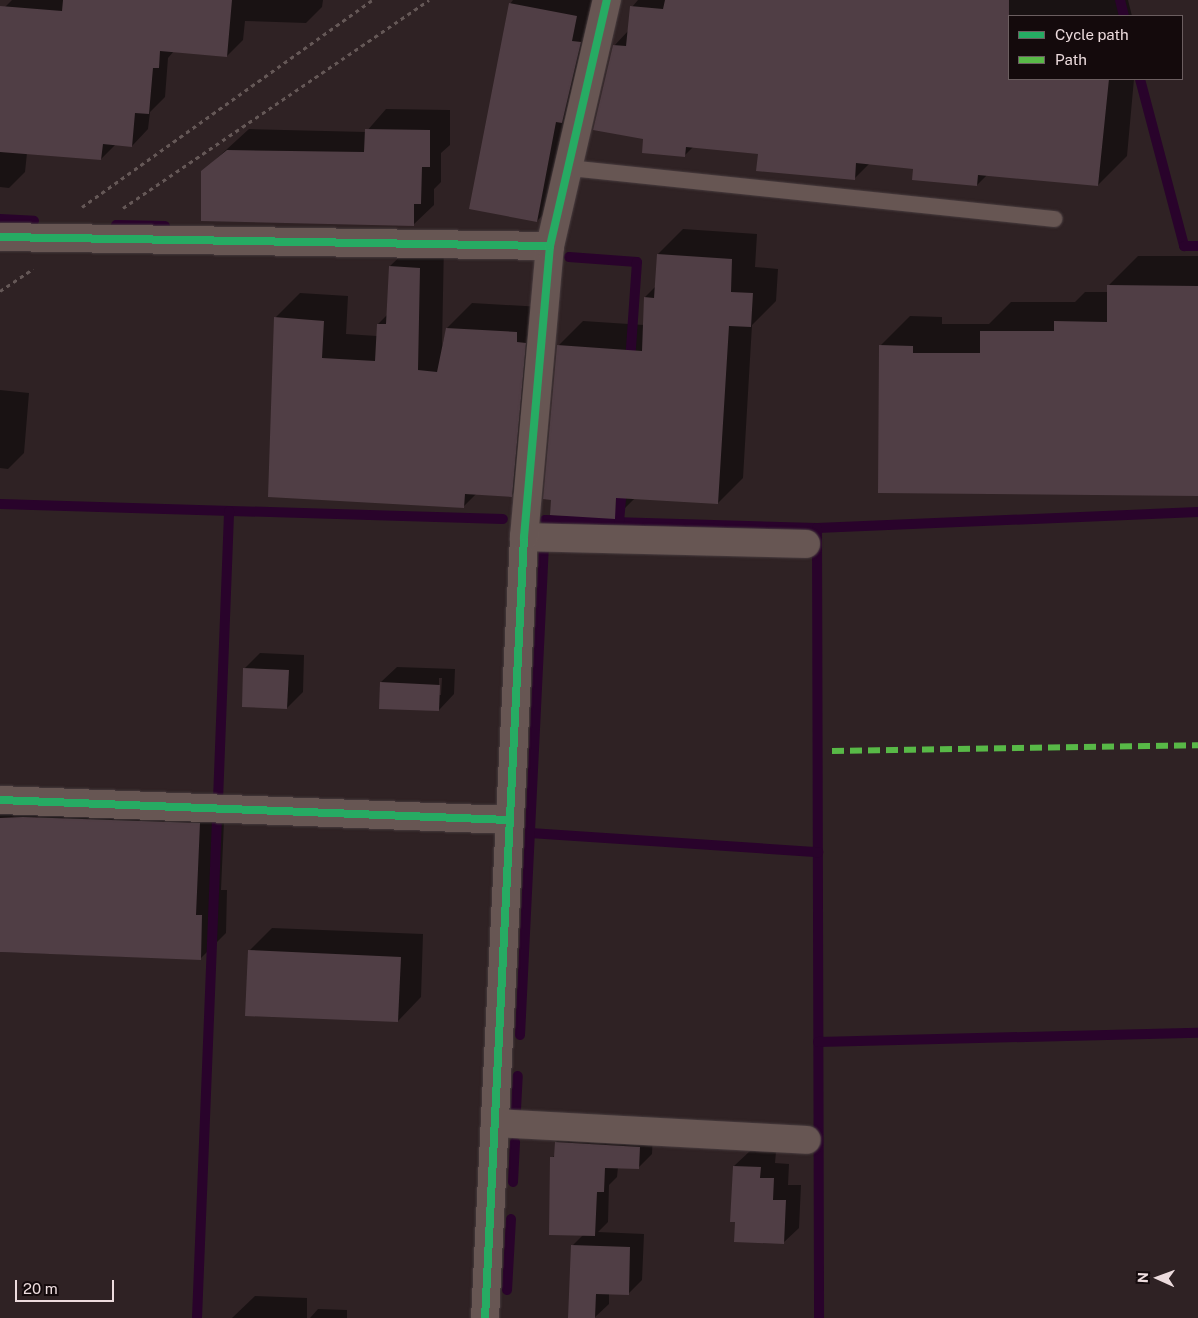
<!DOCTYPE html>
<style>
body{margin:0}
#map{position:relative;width:1198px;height:1318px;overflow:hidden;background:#2f2224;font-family:"Public Sans",sans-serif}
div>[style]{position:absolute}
.shadow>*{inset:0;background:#0007}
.stream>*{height:10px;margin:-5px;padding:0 5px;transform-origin:5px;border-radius:5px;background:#29032b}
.building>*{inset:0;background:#503e45}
.path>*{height:3px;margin-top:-1.5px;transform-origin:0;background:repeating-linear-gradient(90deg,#655857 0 4px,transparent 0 8px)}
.roads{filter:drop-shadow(0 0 1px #493d3f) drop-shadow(0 0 1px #493d3f)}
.lane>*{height:16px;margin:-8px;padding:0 8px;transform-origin:8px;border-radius:8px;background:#675653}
.street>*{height:28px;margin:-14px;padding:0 14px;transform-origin:14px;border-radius:14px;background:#675653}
.quiet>*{height:6px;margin-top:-3px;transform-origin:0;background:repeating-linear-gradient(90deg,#58b947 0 12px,transparent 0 18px)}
.cycleway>*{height:8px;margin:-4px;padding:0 4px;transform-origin:4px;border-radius:4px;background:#26ab63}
span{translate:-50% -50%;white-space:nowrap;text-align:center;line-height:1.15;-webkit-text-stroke:4px #140a0c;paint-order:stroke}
.legend{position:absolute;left:1008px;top:15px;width:175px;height:65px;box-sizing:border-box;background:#140a0c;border:1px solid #6b5e60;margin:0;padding:6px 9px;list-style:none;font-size:15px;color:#eddcde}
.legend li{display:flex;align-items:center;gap:10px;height:25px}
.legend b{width:25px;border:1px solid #6b5e60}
.north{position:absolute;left:1133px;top:1253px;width:50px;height:50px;-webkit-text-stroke:4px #140a0c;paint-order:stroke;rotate:272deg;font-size:14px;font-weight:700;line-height:20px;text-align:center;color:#eddcde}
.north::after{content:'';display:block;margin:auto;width:18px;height:22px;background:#eddcde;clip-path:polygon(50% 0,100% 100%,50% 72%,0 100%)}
.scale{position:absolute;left:15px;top:1280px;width:99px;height:22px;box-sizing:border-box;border:2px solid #eddcde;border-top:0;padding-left:6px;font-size:15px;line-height:18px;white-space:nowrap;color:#eddcde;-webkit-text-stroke:4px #140a0c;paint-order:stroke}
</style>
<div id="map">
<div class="shadow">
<i style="clip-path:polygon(12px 0,323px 0,322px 7px,306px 23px,245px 21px,243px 40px,227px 56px,174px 51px,168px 58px,165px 97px,150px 112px,148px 129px,132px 146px,116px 144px,101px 159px,27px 153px,25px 172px,9px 188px,0 187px,0 63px,5px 7px)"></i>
<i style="clip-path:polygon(513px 0,603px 0,567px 191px,537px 221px,510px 4px)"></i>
<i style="clip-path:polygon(638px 0,1128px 0,1132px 16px,1009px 16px,1009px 79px,1134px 79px,1127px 156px,1098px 185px,988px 174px,977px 185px,914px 167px,870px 163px,854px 179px,759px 153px,694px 146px,684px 156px,645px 138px,614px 46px,629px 30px,632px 7px)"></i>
<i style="clip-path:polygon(386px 109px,450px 110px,450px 145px,441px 153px,441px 182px,434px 189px,434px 205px,413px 225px,203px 171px,249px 129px,366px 132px)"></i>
<i style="clip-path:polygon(683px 229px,757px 234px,755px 267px,778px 269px,776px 301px,752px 325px,743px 478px,718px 503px,635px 498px,615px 518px,558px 346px,583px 321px,644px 325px,645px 297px,656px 286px,658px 254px)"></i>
<i style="clip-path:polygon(415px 242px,444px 243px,442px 346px,447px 328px,472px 303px,542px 307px,536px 471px,511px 496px,477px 493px,463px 507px,275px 318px,300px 293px,348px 296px,346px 334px,377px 336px,378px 324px,388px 314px,390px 266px)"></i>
<i style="clip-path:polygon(1138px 256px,1198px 256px,1198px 495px,880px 346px,910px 316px,942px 317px,942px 324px,989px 324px,1011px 302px,1075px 302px,1085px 292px,1108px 292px,1109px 285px)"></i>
<i style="clip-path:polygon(0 390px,29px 393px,24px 453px,8px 469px,0 468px)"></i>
<i style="clip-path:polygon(260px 653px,304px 655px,303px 692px,287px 708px,244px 669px)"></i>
<i style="clip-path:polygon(evenodd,397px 667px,455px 669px,454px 694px,439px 710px,381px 682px,397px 667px,439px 678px,442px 678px,441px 695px,439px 695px,439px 678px)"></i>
<i style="clip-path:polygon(0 791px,225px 798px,221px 890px,227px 890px,226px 933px,200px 959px,0 952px)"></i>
<i style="clip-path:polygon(272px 928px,423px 934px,421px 997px,398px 1021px,249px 951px)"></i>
<i style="clip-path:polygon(569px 1129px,653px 1133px,652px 1154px,638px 1168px,618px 1167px,617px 1177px,609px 1185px,608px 1222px,598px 1232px,644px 1234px,642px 1280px,628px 1294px,609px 1293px,609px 1304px,594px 1318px,573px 1245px,583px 1235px,552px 1158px,556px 1154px,556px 1142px)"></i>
<i style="clip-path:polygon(750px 1151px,776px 1152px,775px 1163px,789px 1164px,788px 1185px,801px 1185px,799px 1228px,783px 1243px,734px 1166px)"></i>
<i style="clip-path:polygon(255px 1296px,307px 1298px,307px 1318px,232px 1318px)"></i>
<i style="clip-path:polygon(318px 1309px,347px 1310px,347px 1318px,310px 1318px)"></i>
</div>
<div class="stream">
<i style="left:1120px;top:0;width:16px;rotate:76deg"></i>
<i style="left:1140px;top:79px;width:173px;rotate:75.2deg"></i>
<i style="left:1184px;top:246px;width:14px"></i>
<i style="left:0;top:219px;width:34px;rotate:3deg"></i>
<i style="left:116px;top:225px;width:49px;rotate:1.2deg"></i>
<i style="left:569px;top:257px;width:68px;rotate:4.2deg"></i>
<i style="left:637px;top:262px;width:101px;rotate:94deg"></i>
<i style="left:0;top:504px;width:503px;rotate:1.71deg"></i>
<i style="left:545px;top:520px;width:272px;rotate:1.7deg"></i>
<i style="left:817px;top:528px;width:381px;rotate:-2.4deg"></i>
<i style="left:619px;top:522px;width:38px;rotate:-85deg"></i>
<i style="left:817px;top:528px;width:790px;rotate:89.85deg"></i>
<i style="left:218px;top:800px;width:289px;rotate:-87.8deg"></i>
<i style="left:530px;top:833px;width:289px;rotate:3.8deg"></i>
<i style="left:520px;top:1035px;width:490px;rotate:-87.2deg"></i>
<i style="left:818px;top:1042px;width:380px;rotate:-1.4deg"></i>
<i style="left:516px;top:1109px;width:33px;rotate:-87deg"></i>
<i style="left:513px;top:1182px;width:40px;rotate:-87.1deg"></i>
<i style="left:507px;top:1290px;width:71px;rotate:-86.8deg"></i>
<i style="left:197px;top:1318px;width:501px;rotate:-87.71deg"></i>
</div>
<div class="building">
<i style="clip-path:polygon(63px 0,232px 0,227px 57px,160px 51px,159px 68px,153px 68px,149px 114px,135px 113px,132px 147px,103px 144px,101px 160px,0 152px,0 6px,62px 11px)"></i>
<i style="clip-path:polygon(665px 0,1009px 0,1009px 79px,1109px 79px,1098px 186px,978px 175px,977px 186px,912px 180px,913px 169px,856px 163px,855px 180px,756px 171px,758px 154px,686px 147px,685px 157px,642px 153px,643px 139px,593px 130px,613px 45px,626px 46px,630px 6px,663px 9px)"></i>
<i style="clip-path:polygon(509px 3px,577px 16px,572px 41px,581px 42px,562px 123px,556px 122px,537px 222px,469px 209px)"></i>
<i style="clip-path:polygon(365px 129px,430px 130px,430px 167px,422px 167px,421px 204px,414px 204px,414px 226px,201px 221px,201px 171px,227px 150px,364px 152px)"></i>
<i style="clip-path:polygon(657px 254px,732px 259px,731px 292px,753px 293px,751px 327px,729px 326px,718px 504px,616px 498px,615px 519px,550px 515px,551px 500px,543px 499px,557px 345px,642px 351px,644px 297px,654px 298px)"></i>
<i style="clip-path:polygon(389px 266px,420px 268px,418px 370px,437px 372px,446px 328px,517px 332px,517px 342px,526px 343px,512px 497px,465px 494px,464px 508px,268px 497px,274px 317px,324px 321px,322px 358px,375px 361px,377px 324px,386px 324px)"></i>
<i style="clip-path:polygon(1107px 285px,1198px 286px,1198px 496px,878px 493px,879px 345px,913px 346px,913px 353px,980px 353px,980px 331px,1054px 331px,1054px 321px,1107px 322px)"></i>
<i style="clip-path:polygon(243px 668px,289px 670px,287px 709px,242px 707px)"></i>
<i style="clip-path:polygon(380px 682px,440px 685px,439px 711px,379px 709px)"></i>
<i style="clip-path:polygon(23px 817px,200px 823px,196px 915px,202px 915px,201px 960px,0 952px,0 818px)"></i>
<i style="clip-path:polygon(248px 950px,401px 957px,398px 1022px,245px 1016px)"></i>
<i style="clip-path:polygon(555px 1142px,640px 1147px,639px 1169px,605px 1168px,604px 1192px,597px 1192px,595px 1236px,549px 1235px,550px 1157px,554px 1157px)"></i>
<i style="clip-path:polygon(733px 1166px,761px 1167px,760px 1178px,774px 1178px,773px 1200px,786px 1200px,784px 1244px,734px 1242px,735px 1222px,730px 1222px)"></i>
<i style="clip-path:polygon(571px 1245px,630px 1247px,629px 1295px,596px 1294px,595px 1318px,568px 1318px)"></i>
</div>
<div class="path">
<i style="left:82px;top:207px;width:356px;rotate:-35.5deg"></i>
<i style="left:123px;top:208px;width:370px;rotate:-34.2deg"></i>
<i style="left:0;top:291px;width:40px;rotate:-34deg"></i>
</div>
<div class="roads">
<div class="lane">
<i style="left:569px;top:168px;width:488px;rotate:6deg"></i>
</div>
<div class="street">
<i style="left:0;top:237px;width:550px;rotate:0.94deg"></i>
<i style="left:524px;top:537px;width:282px;rotate:1.4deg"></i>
<i style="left:0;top:800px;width:510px;rotate:2.25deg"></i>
<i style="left:495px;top:1123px;width:312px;rotate:3.1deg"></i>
<i style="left:485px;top:1318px;width:782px;rotate:-87.14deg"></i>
<i style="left:524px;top:537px;width:292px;rotate:-84.9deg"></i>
<i style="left:550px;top:246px;width:253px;rotate:-77deg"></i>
</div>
</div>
<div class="quiet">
<i style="left:832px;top:751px;width:366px;rotate:-0.9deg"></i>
</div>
<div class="cycleway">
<i style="left:0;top:237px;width:550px;rotate:0.94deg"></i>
<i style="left:0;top:800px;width:510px;rotate:2.25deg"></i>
<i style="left:485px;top:1318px;width:782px;rotate:-87.14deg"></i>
<i style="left:524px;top:537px;width:292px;rotate:-84.9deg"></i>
<i style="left:550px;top:246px;width:253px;rotate:-77deg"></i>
</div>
<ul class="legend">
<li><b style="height:6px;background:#26ab63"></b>Cycle path</li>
<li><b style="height:6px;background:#58b947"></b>Path</li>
</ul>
<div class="north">N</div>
<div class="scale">20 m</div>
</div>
